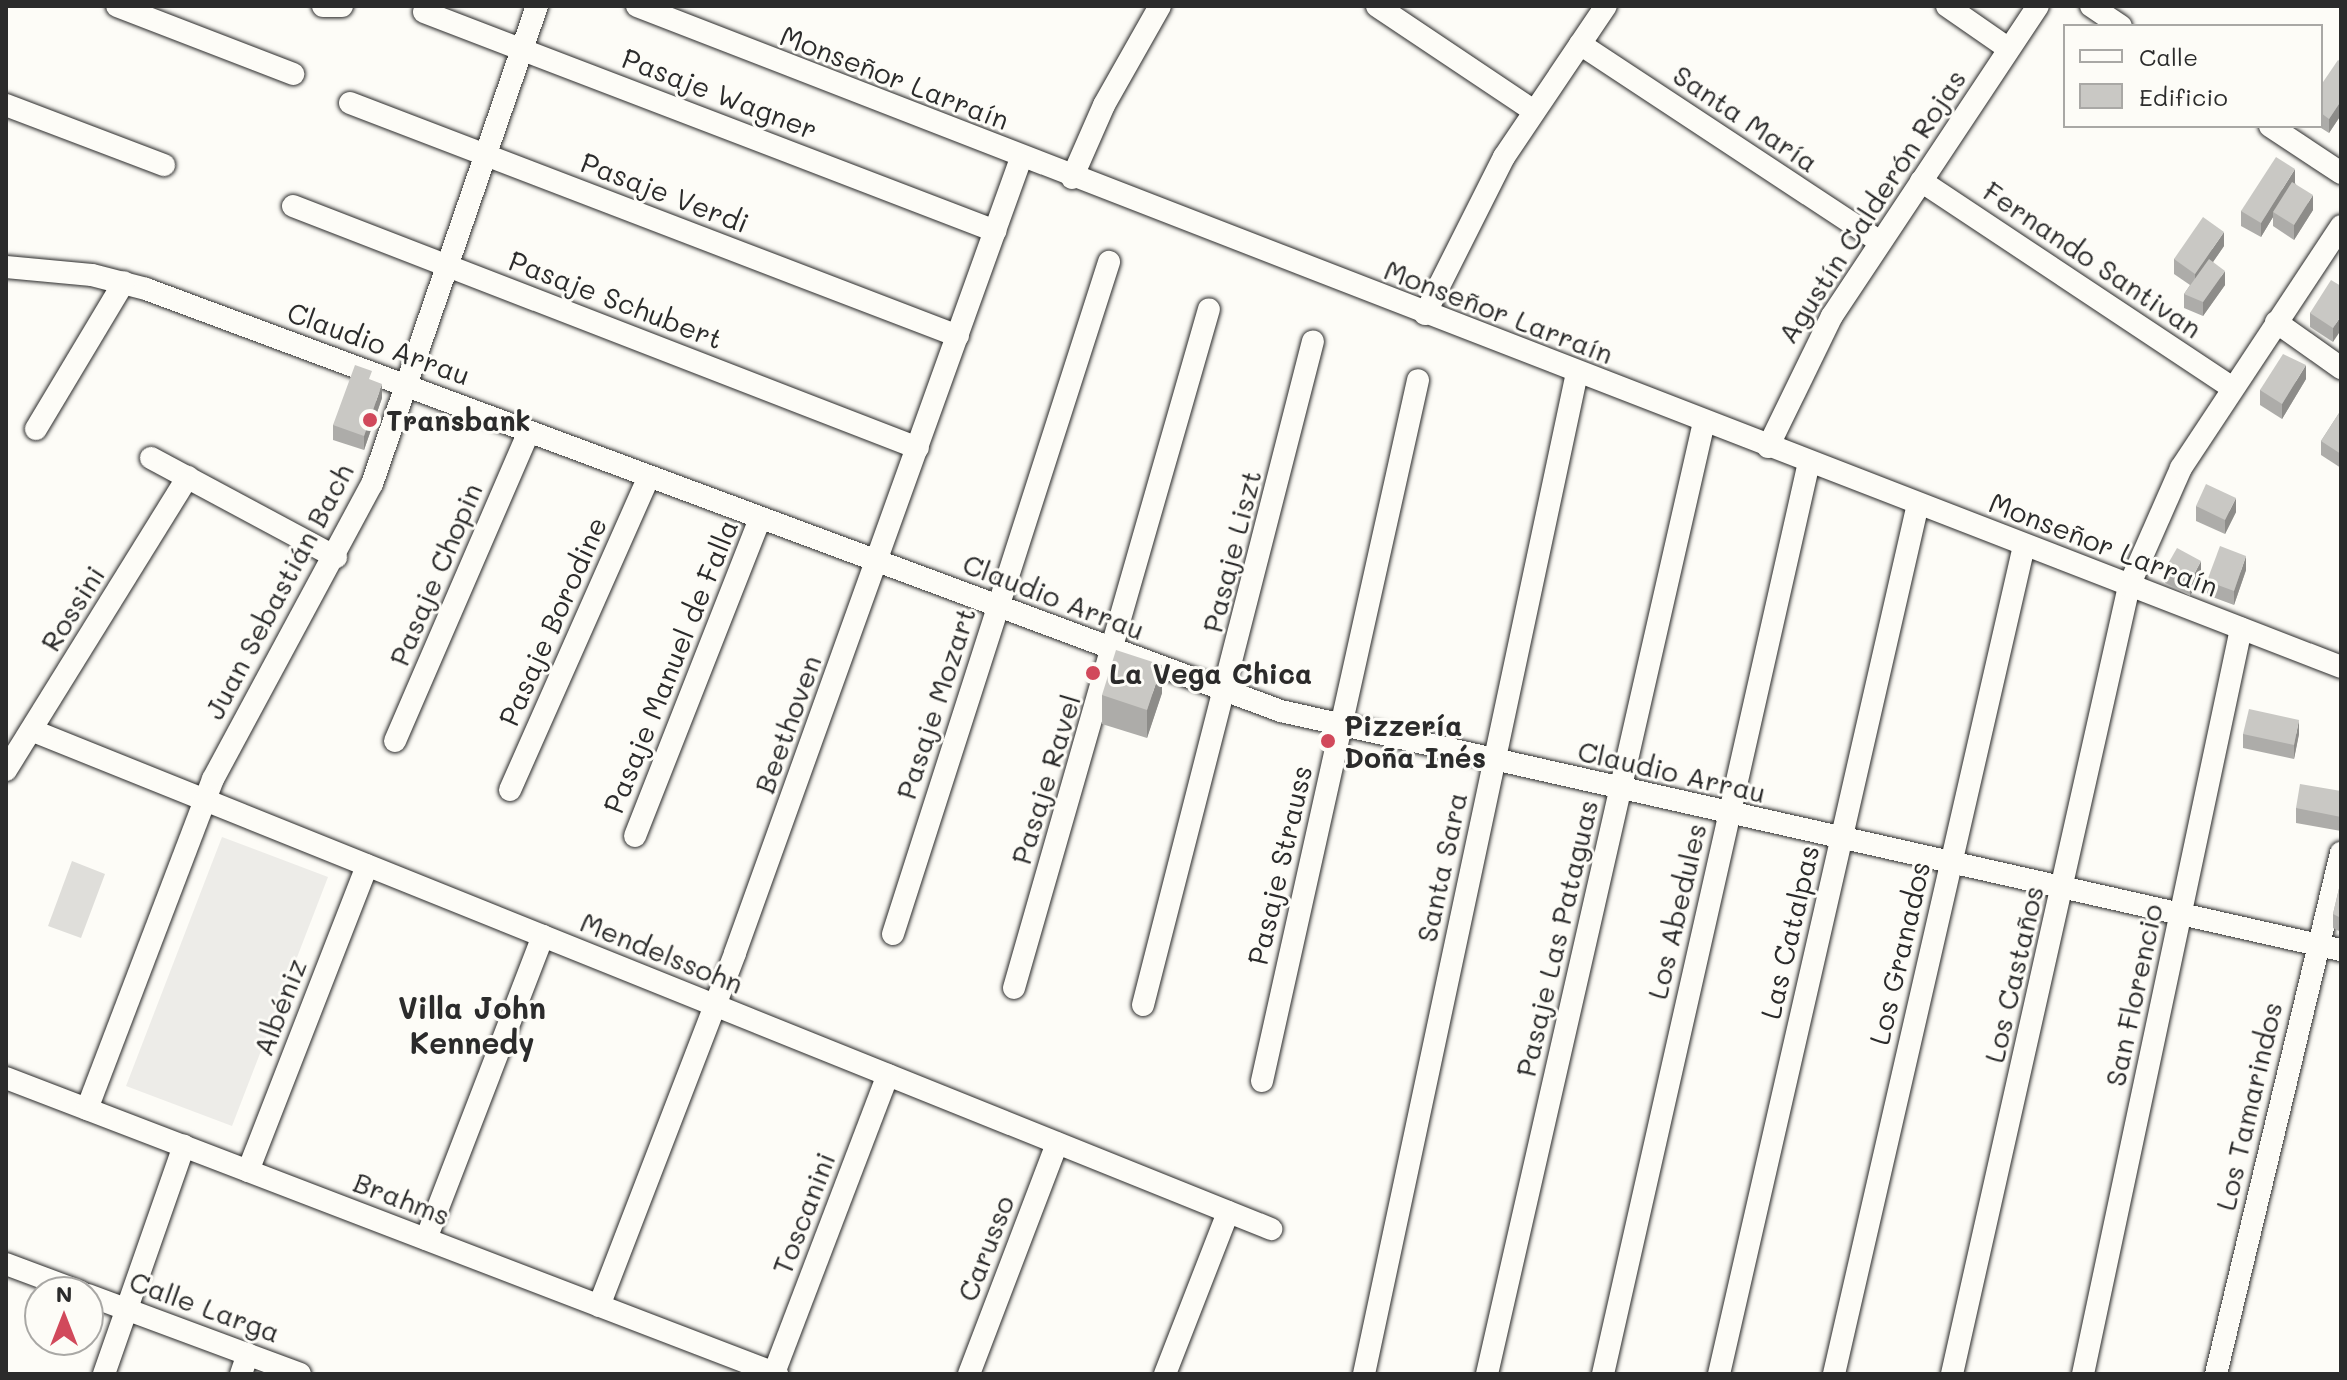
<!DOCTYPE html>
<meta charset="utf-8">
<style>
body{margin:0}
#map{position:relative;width:2347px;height:1380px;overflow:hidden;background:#fdfcf7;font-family:Mali,sans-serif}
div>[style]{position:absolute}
.built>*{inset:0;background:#edece8}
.green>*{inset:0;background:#dfdeda}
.roads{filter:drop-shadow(0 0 2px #2b2b2b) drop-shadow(0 0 2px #2b2b2b)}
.minor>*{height:22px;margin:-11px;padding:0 11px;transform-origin:11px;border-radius:11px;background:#fdfcf7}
.wall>*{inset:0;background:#adaca9}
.shaded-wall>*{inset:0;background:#8d8c89}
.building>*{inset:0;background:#c9c8c4}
.dots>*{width:22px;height:22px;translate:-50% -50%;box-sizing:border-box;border:4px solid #fdfcf7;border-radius:50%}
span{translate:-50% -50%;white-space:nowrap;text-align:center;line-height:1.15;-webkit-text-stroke:6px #fdfcf7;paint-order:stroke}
.street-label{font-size:28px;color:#2b2b2b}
.poi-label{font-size:28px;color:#2b2b2b;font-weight:700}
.left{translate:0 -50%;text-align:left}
.neighbourhood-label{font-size:30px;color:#2b2b2b;font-weight:700}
.frame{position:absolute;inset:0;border:8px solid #2b2b2b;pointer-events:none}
.legend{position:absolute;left:2063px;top:24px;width:260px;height:104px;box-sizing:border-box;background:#fdfcf7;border:2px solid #a9a8a5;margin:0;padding:10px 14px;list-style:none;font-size:24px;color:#2b2b2b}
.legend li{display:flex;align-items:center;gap:16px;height:40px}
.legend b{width:40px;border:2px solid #a9a8a5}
.north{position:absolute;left:24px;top:1276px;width:80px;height:80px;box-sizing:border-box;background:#fdfcf7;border:2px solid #a9a8a5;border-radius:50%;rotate:0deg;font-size:22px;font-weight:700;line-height:32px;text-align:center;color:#2b2b2b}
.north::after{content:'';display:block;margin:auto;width:28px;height:36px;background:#d1495b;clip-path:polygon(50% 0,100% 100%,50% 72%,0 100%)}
</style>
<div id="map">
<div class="built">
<i style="clip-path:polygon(222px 837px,328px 877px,232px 1126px,126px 1086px)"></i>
</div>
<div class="green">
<i style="clip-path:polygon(72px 861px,105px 874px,81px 938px,48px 926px)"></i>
</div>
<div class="roads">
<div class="minor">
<i style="left:117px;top:6px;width:189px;rotate:21.1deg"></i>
<i style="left:323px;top:6px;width:19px"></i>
<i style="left:637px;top:6px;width:1828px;rotate:21.2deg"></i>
<i style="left:1377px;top:6px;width:189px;rotate:33.8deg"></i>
<i style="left:1947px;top:6px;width:75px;rotate:34.7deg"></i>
<i style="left:2091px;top:6px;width:36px;rotate:34deg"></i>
<i style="left:424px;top:12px;width:612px;rotate:20.98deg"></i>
<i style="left:1580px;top:44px;width:359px;rotate:33.4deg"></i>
<i style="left:350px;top:103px;width:651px;rotate:20.97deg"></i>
<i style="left:6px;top:105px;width:169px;rotate:20.8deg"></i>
<i style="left:2270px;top:126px;width:85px;rotate:33.5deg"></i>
<i style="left:1072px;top:178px;width:80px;rotate:-66.3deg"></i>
<i style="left:1104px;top:105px;width:114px;rotate:-60.5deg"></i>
<i style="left:1921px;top:181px;width:374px;rotate:33.6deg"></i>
<i style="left:293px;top:206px;width:670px;rotate:21.17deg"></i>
<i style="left:6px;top:267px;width:86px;rotate:5.3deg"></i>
<i style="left:92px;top:275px;width:56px;rotate:14.5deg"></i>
<i style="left:146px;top:289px;width:1211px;rotate:20.4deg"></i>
<i style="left:1281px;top:711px;width:1087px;rotate:12.71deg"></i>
<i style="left:1425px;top:314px;width:176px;rotate:-63.3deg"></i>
<i style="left:1504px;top:157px;width:182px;rotate:-56deg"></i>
<i style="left:2276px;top:322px;width:80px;rotate:35.3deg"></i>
<i style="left:36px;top:429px;width:171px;rotate:-59.1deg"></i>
<i style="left:1768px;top:447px;width:146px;rotate:-64deg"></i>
<i style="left:1832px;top:316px;width:372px;rotate:-56.4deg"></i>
<i style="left:151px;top:458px;width:210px;rotate:28.2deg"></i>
<i style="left:31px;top:730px;width:1337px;rotate:21.92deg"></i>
<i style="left:395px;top:741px;width:337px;rotate:-66.6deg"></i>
<i style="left:6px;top:770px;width:345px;rotate:-58.2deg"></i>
<i style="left:510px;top:790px;width:342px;rotate:-66.1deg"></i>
<i style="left:635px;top:836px;width:342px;rotate:-68.5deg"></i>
<i style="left:893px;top:934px;width:706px;rotate:-72.18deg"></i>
<i style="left:1014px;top:988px;width:706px;rotate:-73.98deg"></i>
<i style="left:1143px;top:1005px;width:685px;rotate:-75.64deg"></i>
<i style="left:6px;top:1078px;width:826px;rotate:21deg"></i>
<i style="left:1262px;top:1081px;width:718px;rotate:-77.45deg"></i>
<i style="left:87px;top:1109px;width:353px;rotate:-69.1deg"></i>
<i style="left:213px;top:779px;width:335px;rotate:-61.7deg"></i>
<i style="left:372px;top:484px;width:506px;rotate:-70.96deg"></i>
<i style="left:248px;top:1171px;width:328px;rotate:-68.7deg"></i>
<i style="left:426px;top:1239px;width:325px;rotate:-68.9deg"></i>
<i style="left:6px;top:1264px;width:80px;rotate:20.5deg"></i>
<i style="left:88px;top:1295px;width:226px;rotate:20.4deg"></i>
<i style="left:599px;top:1306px;width:378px;rotate:-68.9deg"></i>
<i style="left:735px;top:953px;width:845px;rotate:-70.21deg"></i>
<i style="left:774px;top:1373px;width:319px;rotate:-69.1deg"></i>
<i style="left:104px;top:1374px;width:242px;rotate:-70.7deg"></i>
<i style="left:241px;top:1374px;width:21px;rotate:-71deg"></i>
<i style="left:969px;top:1374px;width:247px;rotate:-69.1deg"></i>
<i style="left:1165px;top:1374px;width:174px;rotate:-68.7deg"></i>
<i style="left:1364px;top:1374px;width:1023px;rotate:-77.99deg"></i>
<i style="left:1487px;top:1374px;width:976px;rotate:-77.16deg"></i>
<i style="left:1603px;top:1374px;width:935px;rotate:-77.27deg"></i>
<i style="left:1719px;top:1374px;width:892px;rotate:-77.12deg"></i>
<i style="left:1834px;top:1374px;width:850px;rotate:-77.08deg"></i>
<i style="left:1952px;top:1374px;width:808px;rotate:-77.34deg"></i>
<i style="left:2129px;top:586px;width:129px;rotate:-66.2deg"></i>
<i style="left:2181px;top:468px;width:290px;rotate:-56.5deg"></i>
<i style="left:2083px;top:1374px;width:762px;rotate:-78.03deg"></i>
<i style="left:2216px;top:1374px;width:536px;rotate:-76.51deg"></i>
</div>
</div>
<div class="wall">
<i style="clip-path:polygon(2341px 62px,2341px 115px,2329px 133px,2318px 126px,2321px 126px,2321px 85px)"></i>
<i style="clip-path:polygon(2295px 183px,2313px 210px,2294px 240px,2273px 226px,2273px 217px,2261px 237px,2241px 226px,2241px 211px)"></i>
<i style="clip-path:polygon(2224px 246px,2213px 262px,2225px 285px,2203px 316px,2184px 308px,2184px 294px,2190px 285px,2174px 274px,2174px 259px)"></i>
<i style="clip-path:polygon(2341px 286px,2333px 342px,2310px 327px,2310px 313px)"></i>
<i style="clip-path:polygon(2306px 379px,2282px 419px,2260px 405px,2260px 390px)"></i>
<i style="clip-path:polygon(382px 398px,364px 450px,333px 440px,333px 425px)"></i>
<i style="clip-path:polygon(2341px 410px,2341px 468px,2321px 455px,2321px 441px)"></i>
<i style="clip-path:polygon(2196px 506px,2236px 512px,2225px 534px,2196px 521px)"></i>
<i style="clip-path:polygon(2165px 569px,2201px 575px,2190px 596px,2165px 583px)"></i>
<i style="clip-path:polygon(2246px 570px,2234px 605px,2207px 595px,2207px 581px)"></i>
<i style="clip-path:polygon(1162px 693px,1147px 738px,1102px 724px,1102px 695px)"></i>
<i style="clip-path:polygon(2243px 734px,2299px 734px,2294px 759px,2243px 748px)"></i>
<i style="clip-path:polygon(2341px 791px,2341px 831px,2296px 823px,2296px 808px)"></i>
<i style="clip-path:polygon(2341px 880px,2341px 932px,2333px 928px,2333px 914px)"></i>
</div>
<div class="shaded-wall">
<i style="clip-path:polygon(2341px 101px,2341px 115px,2329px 133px,2329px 119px)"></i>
<i style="clip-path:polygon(2295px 169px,2295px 183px,2276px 213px,2273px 212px,2273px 217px,2261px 237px,2261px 223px)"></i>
<i style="clip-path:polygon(2313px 195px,2313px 210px,2294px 240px,2294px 225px)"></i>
<i style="clip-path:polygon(2224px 232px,2224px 246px,2195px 288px,2195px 274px)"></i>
<i style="clip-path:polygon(2225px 271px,2225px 285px,2203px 316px,2203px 302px)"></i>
<i style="clip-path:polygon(2341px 316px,2341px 330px,2333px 342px,2333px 328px)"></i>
<i style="clip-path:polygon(2306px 365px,2306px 379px,2282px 419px,2282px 404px)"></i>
<i style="clip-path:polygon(382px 384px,382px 398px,364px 450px,364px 436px)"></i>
<i style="clip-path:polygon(2236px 498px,2236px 512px,2225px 534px,2225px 520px)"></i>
<i style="clip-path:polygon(2246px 556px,2246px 570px,2234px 605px,2234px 591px)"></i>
<i style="clip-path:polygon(2201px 561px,2201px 575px,2190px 596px,2190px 582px)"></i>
<i style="clip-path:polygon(1162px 665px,1162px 693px,1147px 738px,1147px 710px)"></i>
<i style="clip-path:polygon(2299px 720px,2299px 734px,2294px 759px,2294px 745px)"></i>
</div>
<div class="building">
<i style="clip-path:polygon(2338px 60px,2341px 62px,2341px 101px,2329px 119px,2321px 113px,2321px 85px)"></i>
<i style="clip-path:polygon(2276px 157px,2295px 169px,2261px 223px,2241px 211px)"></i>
<i style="clip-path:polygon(2292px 182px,2313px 195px,2294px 225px,2273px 212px)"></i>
<i style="clip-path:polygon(2203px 217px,2224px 232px,2195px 274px,2174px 259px)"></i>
<i style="clip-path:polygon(2209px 259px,2225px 271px,2203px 302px,2184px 294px)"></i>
<i style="clip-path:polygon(2331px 280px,2341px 286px,2341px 316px,2333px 328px,2310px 313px)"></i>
<i style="clip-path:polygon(2283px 354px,2306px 365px,2282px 404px,2260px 390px)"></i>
<i style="clip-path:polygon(355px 365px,372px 371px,369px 379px,382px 384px,364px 436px,333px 425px)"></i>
<i style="clip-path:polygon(2341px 410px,2341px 454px,2321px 441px)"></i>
<i style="clip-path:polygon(2206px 484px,2236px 498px,2225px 520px,2196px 506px)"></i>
<i style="clip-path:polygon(2220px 546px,2246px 556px,2234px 591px,2207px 581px)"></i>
<i style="clip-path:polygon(2177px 548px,2201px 561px,2190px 582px,2165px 569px)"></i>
<i style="clip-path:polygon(1116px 650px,1162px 665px,1147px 710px,1102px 695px)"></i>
<i style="clip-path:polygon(2249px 709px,2299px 720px,2294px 745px,2243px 734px)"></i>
<i style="clip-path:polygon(2300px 784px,2341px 791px,2341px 817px,2296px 808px)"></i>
<i style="clip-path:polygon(2341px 880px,2341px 918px,2333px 914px)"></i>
</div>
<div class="dots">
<i style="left:370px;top:420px;background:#d1495b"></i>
<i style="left:1093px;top:673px;background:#d1495b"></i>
<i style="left:1328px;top:741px;background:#d1495b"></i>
</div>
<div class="street-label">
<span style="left:895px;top:77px;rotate:21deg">Monseñor Larraín</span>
<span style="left:720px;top:93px;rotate:21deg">Pasaje Wagner</span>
<span style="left:1746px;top:118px;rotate:34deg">Santa María</span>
<span style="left:665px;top:192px;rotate:21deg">Pasaje Verdi</span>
<span style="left:1871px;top:206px;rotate:-57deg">Agustín Calderón Rojas</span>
<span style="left:2093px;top:259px;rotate:34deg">Fernando Santivan</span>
<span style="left:616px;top:299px;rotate:21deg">Pasaje Schubert</span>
<span style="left:1499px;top:311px;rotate:21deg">Monseñor Larraín</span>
<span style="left:379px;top:343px;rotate:20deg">Claudio Arrau</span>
<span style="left:2104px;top:544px;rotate:21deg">Monseñor Larraín</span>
<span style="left:1231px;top:551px;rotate:-76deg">Pasaje Liszt</span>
<span style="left:435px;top:574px;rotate:-67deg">Pasaje Chopin</span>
<span style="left:278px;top:591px;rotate:-62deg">Juan Sebastián Bach</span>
<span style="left:1054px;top:596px;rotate:21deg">Claudio Arrau</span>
<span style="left:72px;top:608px;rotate:-58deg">Rossini</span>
<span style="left:552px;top:621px;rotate:-66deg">Pasaje Borodine</span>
<span style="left:670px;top:666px;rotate:-68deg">Pasaje Manuel de Falla</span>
<span style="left:935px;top:703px;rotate:-72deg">Pasaje Mozart</span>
<span style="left:787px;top:724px;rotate:-70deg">Beethoven</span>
<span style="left:1672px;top:771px;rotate:13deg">Claudio Arrau</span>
<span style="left:1045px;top:779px;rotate:-73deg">Pasaje Ravel</span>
<span style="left:1279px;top:865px;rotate:-77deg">Pasaje Strauss</span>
<span style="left:1441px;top:867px;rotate:-78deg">Santa Sara</span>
<span style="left:1676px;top:911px;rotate:-77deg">Los Abedules</span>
<span style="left:1789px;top:932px;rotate:-77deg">Las Catalpas</span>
<span style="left:1556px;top:938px;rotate:-77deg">Pasaje Las Pataguas</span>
<span style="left:662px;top:952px;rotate:22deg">Mendelssohn</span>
<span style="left:1899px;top:953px;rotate:-77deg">Los Granados</span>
<span style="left:2013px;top:974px;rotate:-77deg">Los Castaños</span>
<span style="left:2133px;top:995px;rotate:-78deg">San Florencio</span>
<span style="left:279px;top:1007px;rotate:-69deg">Albéniz</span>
<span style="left:2248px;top:1106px;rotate:-77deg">Los Tamarindos</span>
<span style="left:402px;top:1198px;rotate:21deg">Brahms</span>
<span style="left:803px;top:1213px;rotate:-69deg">Toscanini</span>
<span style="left:985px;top:1248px;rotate:-69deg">Carusso</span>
<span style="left:205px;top:1306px;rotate:20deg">Calle Larga</span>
</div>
<div class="poi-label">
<span class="left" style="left:386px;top:420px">Transbank</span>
<span class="left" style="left:1109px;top:673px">La Vega Chica</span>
<span class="left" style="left:1344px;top:741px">Pizzería<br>Doña Inés</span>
</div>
<div class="neighbourhood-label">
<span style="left:472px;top:1024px">Villa John<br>Kennedy</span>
</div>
<div class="frame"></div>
<ul class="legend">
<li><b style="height:10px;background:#fdfcf7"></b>Calle</li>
<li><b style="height:22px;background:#c9c8c4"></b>Edificio</li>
</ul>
<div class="north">N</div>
</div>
